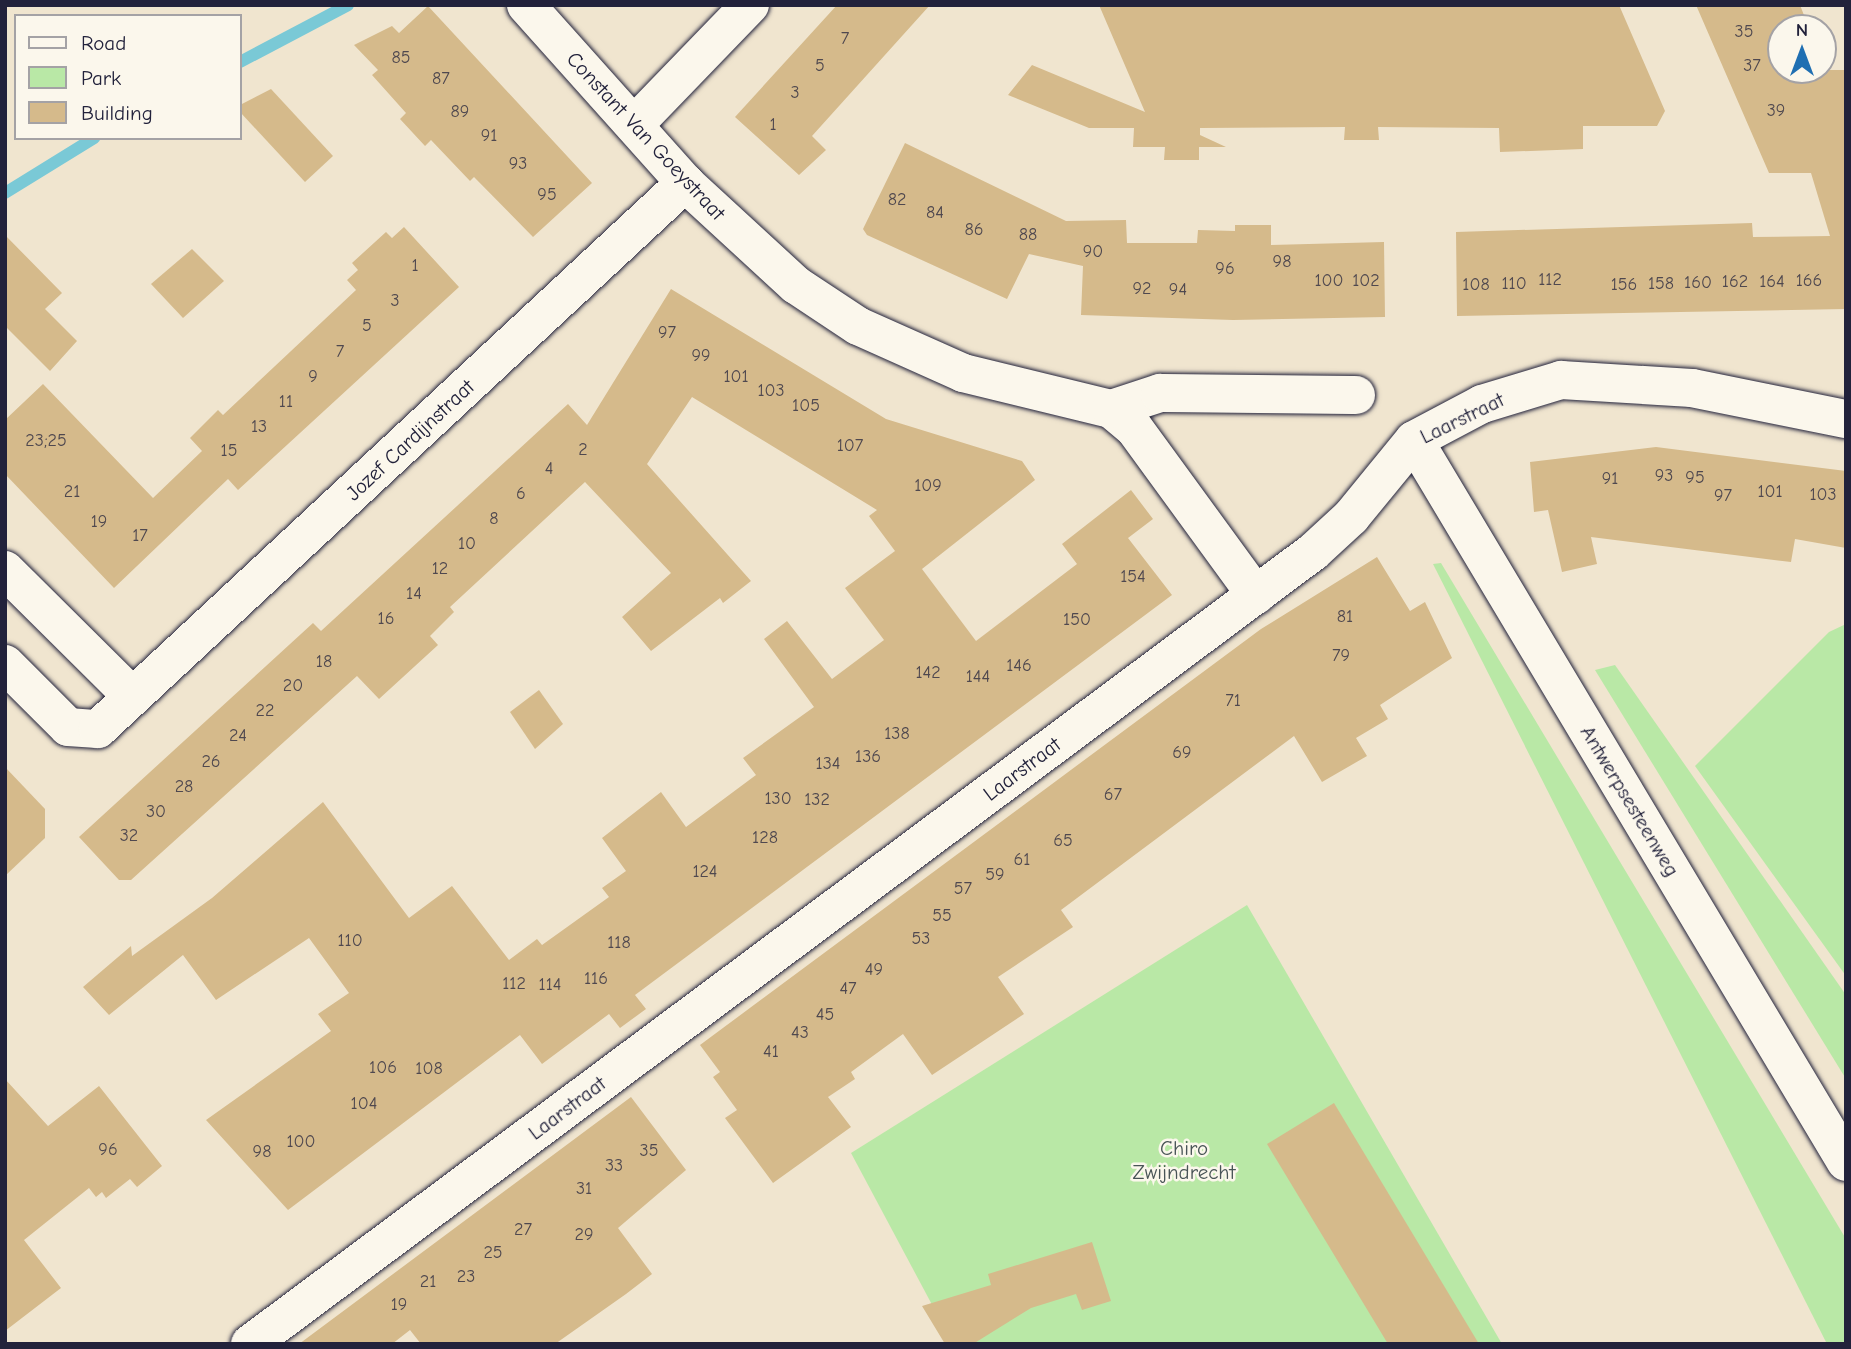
<!DOCTYPE html>
<style>
body{margin:0}
#map{position:relative;width:1851px;height:1349px;overflow:hidden;background:#f0e5cf;font-family:"Comic Neue",sans-serif}
div>[style]{position:absolute}
.green>*{inset:0;background:#b9e8a6}
.stream>*{height:12px;margin:-6px;padding:0 6px;transform-origin:6px;border-radius:6px;background:#7ac9d6}
.building>*{inset:0;background:#d5ba8b}
.roads{filter:drop-shadow(0 0 2px #22223b) drop-shadow(0 0 2px #22223b)}
.minor>*{height:38px;margin:-19px;padding:0 19px;transform-origin:19px;border-radius:19px;background:#fbf7ec}
.tertiary>*{height:38px;margin:-19px;padding:0 19px;transform-origin:19px;border-radius:19px;background:#fbf7ec}
span{translate:-50% -50%;white-space:nowrap;text-align:center;line-height:1.15;-webkit-text-stroke:5px #fbf7ec;paint-order:stroke}
.number-label{font-size:18px;color:#4f484f}
.number-label span{-webkit-text-stroke-width:0}
.street-label{font-size:21px;color:#22223b}
.park-label{font-size:21px;color:#485456}
.frame{position:absolute;inset:0;border:7px solid #22223b;pointer-events:none}
.legend{position:absolute;left:14px;top:14px;width:228px;height:126px;box-sizing:border-box;background:#fbf7ec;border:2px solid #a4a2a5;margin:0;padding:9px 12px;list-style:none;font-size:21px;color:#22223b}
.legend li{display:flex;align-items:center;gap:14px;height:35px}
.legend b{width:35px;border:2px solid #a4a2a5}
.north{position:absolute;left:1767px;top:14px;width:70px;height:70px;box-sizing:border-box;background:#fbf7ec;border:2px solid #a4a2a5;border-radius:50%;rotate:0deg;font-size:19px;font-weight:700;line-height:28px;text-align:center;color:#22223b}
.north::after{content:'';display:block;margin:auto;width:24px;height:32px;background:#1f6fb2;clip-path:polygon(50% 0,100% 100%,50% 72%,0 100%)}
</style>
<div id="map">
<div class="green">
<i style="clip-path:polygon(1441px 563px,1846px 1239px,1846px 1344px,1827px 1344px,1433px 564px)"></i>
<i style="clip-path:polygon(1846px 624px,1846px 976px,1695px 766px,1829px 632px)"></i>
<i style="clip-path:polygon(1615px 665px,1846px 995px,1846px 1079px,1595px 670px)"></i>
<i style="clip-path:polygon(1247px 905px,1502px 1344px,953px 1344px,851px 1153px)"></i>
</div>
<div class="stream">
<i style="left:240px;top:62px;width:122px;rotate:-27.8deg"></i>
<i style="left:5px;top:193px;width:105px;rotate:-31.7deg"></i>
</div>
<div class="building">
<i style="clip-path:polygon(837px 5px,930px 5px,812px 136px,826px 150px,799px 175px,735px 117px)"></i>
<i style="clip-path:polygon(1099px 5px,1619px 5px,1665px 111px,1657px 126px,1583px 126px,1583px 149px,1500px 152px,1499px 128px,1378px 127px,1379px 140px,1344px 140px,1345px 127px,1200px 128px,1200px 135px,1226px 147px,1199px 147px,1199px 160px,1164px 160px,1165px 147px,1133px 147px,1134px 128px,1089px 128px,1008px 95px,1032px 65px,1145px 112px)"></i>
<i style="clip-path:polygon(1696px 5px,1800px 5px,1809px 28px,1781px 28px,1781px 70px,1823px 70px,1823px 60px,1827px 70px,1846px 70px,1846px 309px,1457px 316px,1456px 232px,1752px 223px,1753px 237px,1830px 236px,1811px 173px,1769px 173px)"></i>
<i style="clip-path:polygon(428px 6px,592px 183px,533px 237px,474px 177px,470px 181px,431px 140px,425px 146px,400px 119px,406px 113px,372px 75px,378px 70px,354px 45px,392px 26px,399px 33px)"></i>
<i style="clip-path:polygon(271px 89px,333px 156px,305px 182px,240px 112px,240px 105px)"></i>
<i style="clip-path:polygon(905px 143px,1066px 221px,1126px 220px,1127px 243px,1197px 243px,1198px 230px,1235px 231px,1235px 225px,1271px 225px,1271px 245px,1384px 242px,1385px 317px,1233px 320px,1081px 315px,1083px 266px,1029px 254px,1007px 299px,867px 235px,863px 229px)"></i>
<i style="clip-path:polygon(404px 227px,459px 287px,238px 490px,228px 479px,114px 588px,5px 474px,5px 420px,43px 384px,153px 498px,202px 451px,190px 438px,218px 410px,223px 415px,356px 290px,347px 280px,358px 270px,352px 263px,386px 232px,392px 238px)"></i>
<i style="clip-path:polygon(5px 235px,62px 293px,45px 309px,77px 341px,50px 371px,5px 326px)"></i>
<i style="clip-path:polygon(192px 249px,224px 281px,183px 318px,151px 284px)"></i>
<i style="clip-path:polygon(671px 289px,886px 419px,1022px 461px,1035px 480px,922px 569px,976px 641px,1077px 564px,1062px 544px,1131px 490px,1153px 519px,1128px 538px,1172px 595px,635px 995px,646px 1009px,620px 1028px,609px 1014px,542px 1064px,520px 1035px,288px 1210px,206px 1120px,331px 1031px,318px 1014px,349px 993px,309px 938px,216px 1000px,183px 955px,109px 1015px,83px 987px,131px 946px,132px 956px,212px 898px,323px 802px,409px 918px,452px 886px,509px 960px,537px 939px,542px 945px,609px 897px,602px 888px,626px 871px,602px 838px,661px 792px,686px 827px,756px 775px,743px 758px,814px 707px,764px 639px,787px 621px,832px 679px,884px 640px,845px 588px,895px 551px,869px 516px,877px 510px,692px 397px,647px 464px,751px 581px,723px 603px,720px 598px,651px 651px,622px 617px,671px 573px,585px 482px,450px 607px,454px 612px,430px 636px,438px 645px,379px 699px,357px 676px,131px 880px,119px 880px,79px 837px,313px 623px,321px 631px,568px 404px,587px 425px)"></i>
<i style="clip-path:polygon(1656px 447px,1846px 471px,1846px 548px,1795px 539px,1791px 562px,1591px 537px,1597px 564px,1562px 572px,1548px 510px,1534px 512px,1530px 462px)"></i>
<i style="clip-path:polygon(1377px 557px,1410px 611px,1425px 602px,1452px 658px,1380px 705px,1388px 719px,1356px 738px,1367px 756px,1322px 782px,1294px 736px,1061px 910px,1073px 927px,998px 977px,1024px 1014px,932px 1075px,903px 1034px,851px 1072px,855px 1079px,828px 1097px,851px 1127px,773px 1183px,725px 1118px,737px 1110px,713px 1077px,720px 1072px,700px 1045px,1261px 629px)"></i>
<i style="clip-path:polygon(539px 690px,563px 724px,535px 749px,510px 712px)"></i>
<i style="clip-path:polygon(5px 767px,45px 809px,45px 838px,5px 876px)"></i>
<i style="clip-path:polygon(5px 1079px,48px 1126px,99px 1086px,162px 1166px,137px 1187px,130px 1179px,106px 1198px,102px 1192px,96px 1197px,89px 1188px,24px 1240px,61px 1288px,5px 1331px)"></i>
<i style="clip-path:polygon(631px 1097px,686px 1170px,618px 1228px,652px 1274px,626px 1294px,555px 1344px,421px 1344px,410px 1330px,392px 1344px,299px 1344px)"></i>
<i style="clip-path:polygon(1334px 1103px,1479px 1344px,1388px 1344px,1267px 1144px)"></i>
<i style="clip-path:polygon(1092px 1242px,1111px 1301px,1082px 1310px,1076px 1294px,1031px 1308px,973px 1344px,945px 1344px,922px 1306px,991px 1285px,988px 1274px)"></i>
</div>
<div class="roads">
<div class="minor">
<i style="left:526px;top:5px;width:239px;rotate:48.2deg"></i>
<i style="left:685px;top:183px;width:151px;rotate:42.6deg"></i>
<i style="left:796px;top:285px;width:74px;rotate:33.5deg"></i>
<i style="left:858px;top:326px;width:115px;rotate:24.1deg"></i>
<i style="left:963px;top:373px;width:152px;rotate:13.7deg"></i>
<i style="left:1111px;top:409px;width:30px;rotate:40deg"></i>
<i style="left:1134px;top:428px;width:207px;rotate:53.9deg"></i>
<i style="left:634px;top:125px;width:167px;rotate:-46deg"></i>
<i style="left:1111px;top:409px;width:52px;rotate:-18.1deg"></i>
<i style="left:1160px;top:393px;width:196px;rotate:0.6deg"></i>
<i style="left:5px;top:570px;width:180px;rotate:44.8deg"></i>
<i style="left:5px;top:664px;width:89px;rotate:45deg"></i>
<i style="left:68px;top:727px;width:30px;rotate:4deg"></i>
<i style="left:98px;top:729px;width:802px;rotate:-42.93deg"></i>
<i style="left:250px;top:1344px;width:1326px;rotate:-36.69deg"></i>
<i style="left:1313px;top:552px;width:52px;rotate:-42.6deg"></i>
<i style="left:1351px;top:517px;width:99px;rotate:-50.7deg"></i>
<i style="left:1414px;top:440px;width:77px;rotate:-27.9deg"></i>
<i style="left:1482px;top:404px;width:83px;rotate:-16.9deg"></i>
<i style="left:1561px;top:380px;width:131px;rotate:3.5deg"></i>
<i style="left:1692px;top:388px;width:157px;rotate:11.4deg"></i>
</div>
<div class="tertiary">
<i style="left:1414px;top:440px;width:841px;rotate:59.11deg"></i>
</div>
</div>
<div class="number-label">
<span style="left:1744px;top:32px">35</span>
<span style="left:845px;top:39px">7</span>
<span style="left:401px;top:58px">85</span>
<span style="left:820px;top:66px">5</span>
<span style="left:1752px;top:66px">37</span>
<span style="left:441px;top:79px">87</span>
<span style="left:795px;top:93px">3</span>
<span style="left:1776px;top:111px">39</span>
<span style="left:460px;top:112px">89</span>
<span style="left:773px;top:125px">1</span>
<span style="left:489px;top:136px">91</span>
<span style="left:518px;top:164px">93</span>
<span style="left:547px;top:195px">95</span>
<span style="left:897px;top:200px">82</span>
<span style="left:935px;top:213px">84</span>
<span style="left:974px;top:230px">86</span>
<span style="left:1028px;top:235px">88</span>
<span style="left:1093px;top:252px">90</span>
<span style="left:1282px;top:262px">98</span>
<span style="left:415px;top:266px">1</span>
<span style="left:1225px;top:269px">96</span>
<span style="left:1550px;top:280px">112</span>
<span style="left:1329px;top:281px">100</span>
<span style="left:1366px;top:281px">102</span>
<span style="left:1809px;top:281px">166</span>
<span style="left:1735px;top:282px">162</span>
<span style="left:1772px;top:282px">164</span>
<span style="left:1698px;top:283px">160</span>
<span style="left:1514px;top:284px">110</span>
<span style="left:1661px;top:284px">158</span>
<span style="left:1476px;top:285px">108</span>
<span style="left:1624px;top:285px">156</span>
<span style="left:1142px;top:289px">92</span>
<span style="left:1178px;top:290px">94</span>
<span style="left:395px;top:301px">3</span>
<span style="left:367px;top:326px">5</span>
<span style="left:667px;top:333px">97</span>
<span style="left:340px;top:352px">7</span>
<span style="left:701px;top:356px">99</span>
<span style="left:313px;top:377px">9</span>
<span style="left:736px;top:377px">101</span>
<span style="left:771px;top:391px">103</span>
<span style="left:286px;top:402px">11</span>
<span style="left:806px;top:406px">105</span>
<span style="left:259px;top:427px">13</span>
<span style="left:46px;top:441px">23;25</span>
<span style="left:850px;top:446px">107</span>
<span style="left:583px;top:450px">2</span>
<span style="left:229px;top:451px">15</span>
<span style="left:549px;top:469px">4</span>
<span style="left:1664px;top:476px">93</span>
<span style="left:1695px;top:478px">95</span>
<span style="left:1610px;top:479px">91</span>
<span style="left:928px;top:486px">109</span>
<span style="left:72px;top:492px">21</span>
<span style="left:1770px;top:492px">101</span>
<span style="left:521px;top:494px">6</span>
<span style="left:1823px;top:495px">103</span>
<span style="left:1723px;top:496px">97</span>
<span style="left:494px;top:519px">8</span>
<span style="left:99px;top:522px">19</span>
<span style="left:140px;top:536px">17</span>
<span style="left:467px;top:544px">10</span>
<span style="left:440px;top:569px">12</span>
<span style="left:1133px;top:577px">154</span>
<span style="left:414px;top:594px">14</span>
<span style="left:1345px;top:617px">81</span>
<span style="left:386px;top:619px">16</span>
<span style="left:1077px;top:620px">150</span>
<span style="left:1341px;top:656px">79</span>
<span style="left:324px;top:662px">18</span>
<span style="left:1019px;top:666px">146</span>
<span style="left:928px;top:673px">142</span>
<span style="left:978px;top:677px">144</span>
<span style="left:293px;top:686px">20</span>
<span style="left:1233px;top:701px">71</span>
<span style="left:265px;top:711px">22</span>
<span style="left:897px;top:734px">138</span>
<span style="left:238px;top:736px">24</span>
<span style="left:1182px;top:753px">69</span>
<span style="left:868px;top:757px">136</span>
<span style="left:211px;top:762px">26</span>
<span style="left:828px;top:764px">134</span>
<span style="left:184px;top:787px">28</span>
<span style="left:1113px;top:795px">67</span>
<span style="left:778px;top:799px">130</span>
<span style="left:817px;top:800px">132</span>
<span style="left:156px;top:812px">30</span>
<span style="left:129px;top:836px">32</span>
<span style="left:765px;top:838px">128</span>
<span style="left:1063px;top:841px">65</span>
<span style="left:1022px;top:860px">61</span>
<span style="left:705px;top:872px">124</span>
<span style="left:995px;top:875px">59</span>
<span style="left:963px;top:889px">57</span>
<span style="left:942px;top:916px">55</span>
<span style="left:921px;top:939px">53</span>
<span style="left:350px;top:941px">110</span>
<span style="left:619px;top:943px">118</span>
<span style="left:874px;top:970px">49</span>
<span style="left:596px;top:979px">116</span>
<span style="left:514px;top:984px">112</span>
<span style="left:550px;top:985px">114</span>
<span style="left:848px;top:989px">47</span>
<span style="left:825px;top:1015px">45</span>
<span style="left:800px;top:1033px">43</span>
<span style="left:771px;top:1052px">41</span>
<span style="left:383px;top:1068px">106</span>
<span style="left:429px;top:1069px">108</span>
<span style="left:364px;top:1104px">104</span>
<span style="left:301px;top:1142px">100</span>
<span style="left:108px;top:1150px">96</span>
<span style="left:649px;top:1151px">35</span>
<span style="left:262px;top:1152px">98</span>
<span style="left:614px;top:1166px">33</span>
<span style="left:584px;top:1189px">31</span>
<span style="left:523px;top:1230px">27</span>
<span style="left:584px;top:1235px">29</span>
<span style="left:493px;top:1253px">25</span>
<span style="left:466px;top:1277px">23</span>
<span style="left:428px;top:1282px">21</span>
<span style="left:399px;top:1305px">19</span>
</div>
<div class="street-label">
<span style="left:646px;top:136px;rotate:47deg">Constant Van Goeystraat</span>
<span style="left:1462px;top:418px;rotate:-26deg">Laarstraat</span>
<span style="left:410px;top:440px;rotate:-43deg">Jozef Cardijnstraat</span>
<span style="left:1022px;top:769px;rotate:-37deg">Laarstraat</span>
<span style="left:1630px;top:801px;rotate:59deg">Antwerpsesteenweg</span>
<span style="left:567px;top:1108px;rotate:-37deg">Laarstraat</span>
</div>
<div class="park-label">
<span style="left:1184px;top:1160px">Chiro<br>Zwijndrecht</span>
</div>
<div class="frame"></div>
<ul class="legend">
<li><b style="height:9px;background:#fbf7ec"></b>Road</li>
<li><b style="height:19px;background:#b9e8a6"></b>Park</li>
<li><b style="height:19px;background:#d5ba8b"></b>Building</li>
</ul>
<div class="north">N</div>
</div>
